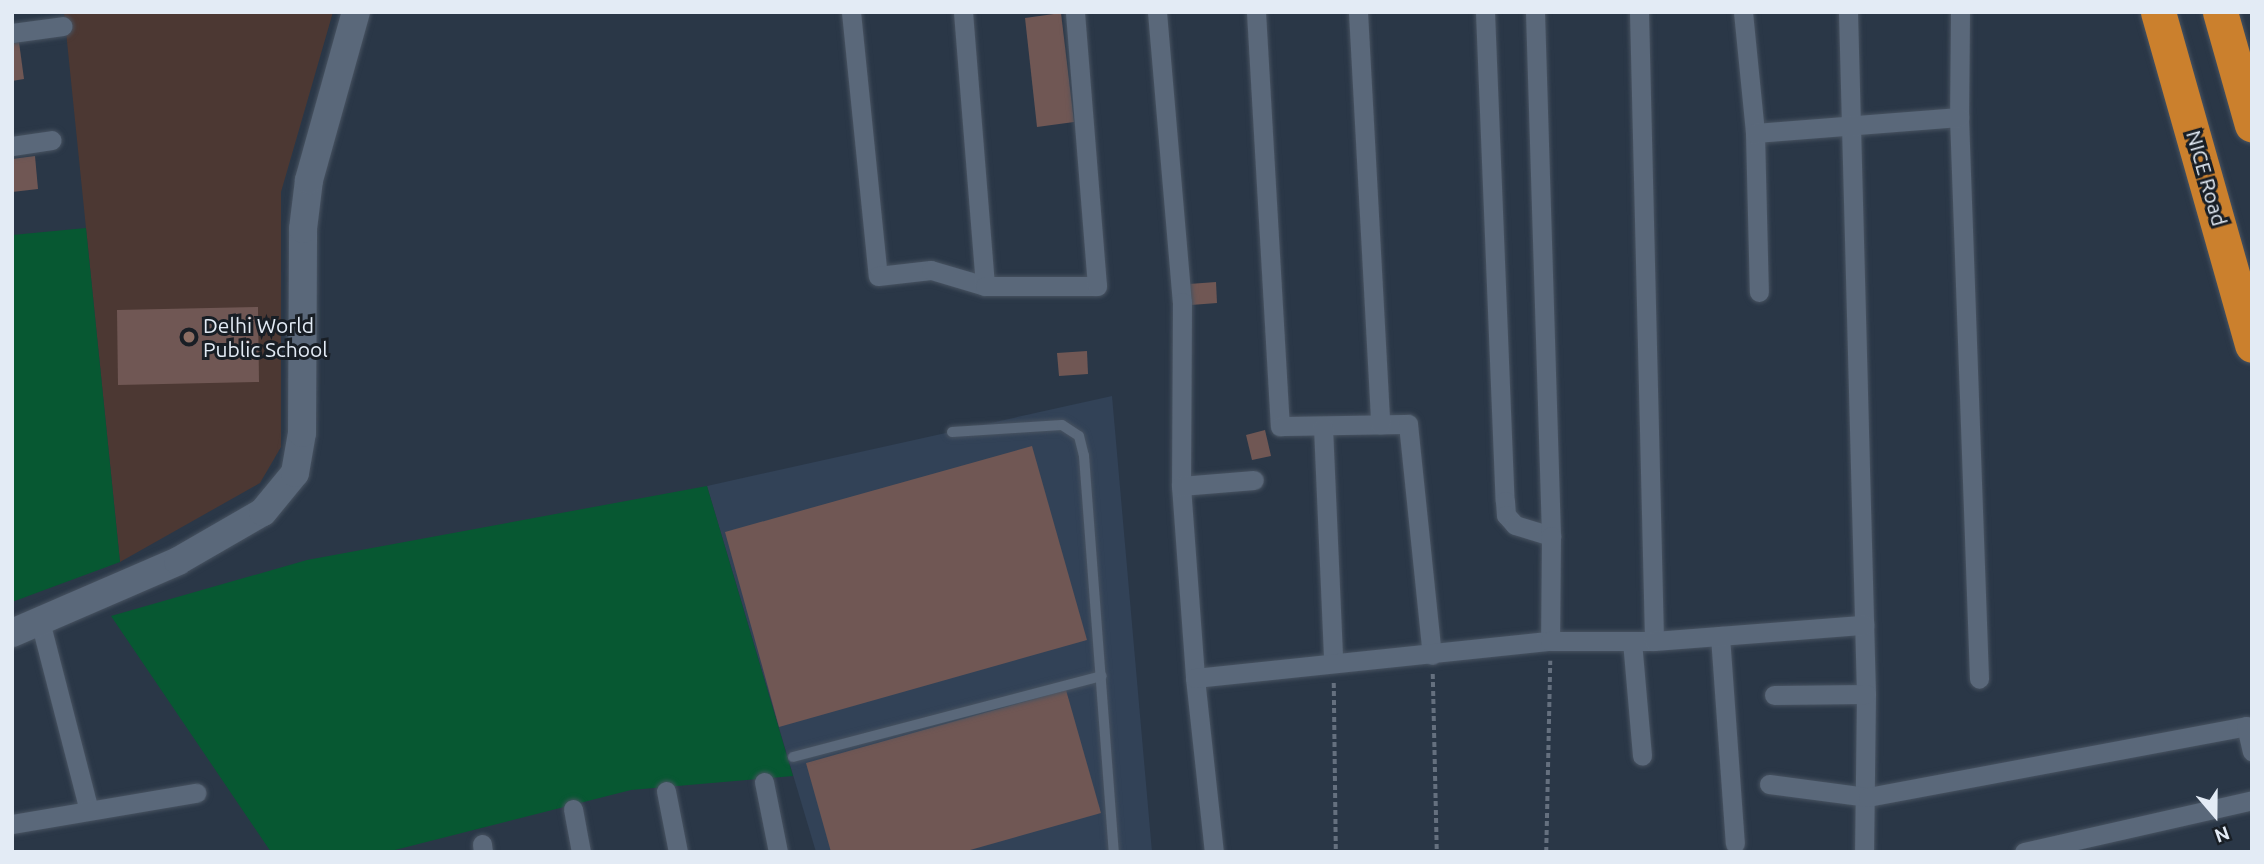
<!DOCTYPE html>
<style>
body{margin:0}
#map{position:relative;width:2264px;height:864px;overflow:hidden;background:#2a3747;font-family:Ubuntu,sans-serif}
div>[style]{position:absolute}
.built>*{inset:0;background:#324257}
.education>*{inset:0;background:#4c3833}
.green>*{inset:0;background:#075832}
.building>*{inset:0;background:#705754}
.path>*{height:3.5px;margin-top:-1.75px;transform-origin:0;background:repeating-linear-gradient(90deg,#65707f 0 5px,transparent 0 8.5px)}
.roads{filter:drop-shadow(0 0 2px #485361) drop-shadow(0 0 2px #485361)}
.lane>*{height:10px;margin:-5px;padding:0 5px;transform-origin:5px;border-radius:5px;background:#5a687a}
.street>*{height:19px;margin:-9.5px;padding:0 9.5px;transform-origin:9.5px;border-radius:9.5px;background:#5a687a}
.secondary>*{height:28px;margin:-14px;padding:0 14px;transform-origin:14px;border-radius:14px;background:#5a687a}
.highway>*{height:35px;margin:-17.5px;padding:0 17.5px;transform-origin:17.5px;border-radius:17.5px;background:#cb802d}
.dots>*{width:19px;height:19px;translate:-50% -50%;box-sizing:border-box;border:4px solid #181e25;border-radius:50%}
span{translate:-50% -50%;white-space:nowrap;text-align:center;line-height:1.15;-webkit-text-stroke:6px #181e25;paint-order:stroke}
.street-label{font-size:21px;color:#e3ebf5}
.poi-label{font-size:21px;color:#e3ebf5}
.left{translate:0 -50%;text-align:left}
.frame{position:absolute;inset:0;border:14px solid #e3ebf5;pointer-events:none}
.north{position:absolute;left:2180px;top:780px;width:70px;height:70px;-webkit-text-stroke:5px #181e25;paint-order:stroke;rotate:160deg;font-size:19px;font-weight:700;line-height:28px;text-align:center;color:#e3ebf5}
.north::after{content:'';display:block;margin:auto;width:24px;height:32px;background:#e3ebf5;clip-path:polygon(50% 0,100% 100%,50% 72%,0 100%)}
</style>
<div id="map">
<div class="built">
<i style="clip-path:polygon(1112px 396px,1152px 852px,816px 852px,707px 486px)"></i>
</div>
<div class="education">
<i style="clip-path:polygon(64px 12px,333px 12px,281px 192px,281px 447px,260px 483px,120px 562px)"></i>
</div>
<div class="green">
<i style="clip-path:polygon(86px 228px,120px 562px,12px 602px,12px 235px)"></i>
<i style="clip-path:polygon(707px 486px,793px 776px,631px 790px,387px 852px,271px 852px,111px 616px,307px 560px)"></i>
</div>
<div class="building">
<i style="clip-path:polygon(1061px 13px,1074px 122px,1037px 127px,1025px 18px)"></i>
<i style="clip-path:polygon(19px 42px,24px 79px,12px 81px,12px 43px)"></i>
<i style="clip-path:polygon(35px 156px,38px 189px,12px 192px,12px 159px)"></i>
<i style="clip-path:polygon(1216px 282px,1217px 303px,1191px 305px,1189px 284px)"></i>
<i style="clip-path:polygon(258px 307px,259px 382px,118px 385px,117px 310px)"></i>
<i style="clip-path:polygon(1087px 351px,1088px 374px,1059px 376px,1057px 353px)"></i>
<i style="clip-path:polygon(1265px 430px,1271px 456px,1252px 460px,1246px 435px)"></i>
<i style="clip-path:polygon(1032px 446px,1087px 640px,779px 727px,725px 532px)"></i>
<i style="clip-path:polygon(1066px 690px,1101px 813px,963px 852px,831px 852px,806px 763px)"></i>
</div>
<div class="path">
<i style="left:1433px;top:674px;width:178px;rotate:88.7deg"></i>
<i style="left:1334px;top:683px;width:169px;rotate:89.3deg"></i>
<i style="left:1546px;top:852px;width:191px;rotate:-88.8deg"></i>
</div>
<div class="roads">
<div class="lane">
<i style="left:952px;top:432px;width:110px;rotate:-3.6deg"></i>
<i style="left:1062px;top:425px;width:20px;rotate:33deg"></i>
<i style="left:1079px;top:436px;width:21px;rotate:76deg"></i>
<i style="left:1084px;top:456px;width:397px;rotate:85.7deg"></i>
<i style="left:793px;top:757px;width:319px;rotate:-14.7deg"></i>
</div>
<div class="street">
<i style="left:851px;top:12px;width:265px;rotate:84.2deg"></i>
<i style="left:878px;top:276px;width:53px;rotate:-6.5deg"></i>
<i style="left:931px;top:270px;width:56px;rotate:16.5deg"></i>
<i style="left:963px;top:12px;width:275px;rotate:85.4deg"></i>
<i style="left:985px;top:286px;width:112px"></i>
<i style="left:1097px;top:286px;width:275px;rotate:-94.6deg"></i>
<i style="left:1157px;top:12px;width:291px;rotate:85.1deg"></i>
<i style="left:1182px;top:302px;width:184px;rotate:90.3deg"></i>
<i style="left:1181px;top:486px;width:193px;rotate:85.8deg"></i>
<i style="left:1195px;top:678px;width:175px;rotate:83.8deg"></i>
<i style="left:1256px;top:12px;width:415px;rotate:86.7deg"></i>
<i style="left:1280px;top:426px;width:128px;rotate:-0.9deg"></i>
<i style="left:1408px;top:424px;width:232px;rotate:84.1deg"></i>
<i style="left:1358px;top:12px;width:413px;rotate:86.9deg"></i>
<i style="left:1485px;top:12px;width:489px;rotate:87.7deg"></i>
<i style="left:1505px;top:501px;width:14px;rotate:86deg"></i>
<i style="left:1506px;top:515px;width:13px;rotate:48deg"></i>
<i style="left:1515px;top:525px;width:38px;rotate:17deg"></i>
<i style="left:1535px;top:12px;width:524px;rotate:88.25deg"></i>
<i style="left:1551px;top:536px;width:105px;rotate:90.5deg"></i>
<i style="left:1639px;top:12px;width:629px;rotate:88.63deg"></i>
<i style="left:1743px;top:12px;width:122px;rotate:84.3deg"></i>
<i style="left:1755px;top:133px;width:159px;rotate:88.6deg"></i>
<i style="left:1848px;top:12px;width:682px;rotate:88.49deg"></i>
<i style="left:1866px;top:694px;width:158px;rotate:90.7deg"></i>
<i style="left:1960px;top:12px;width:105px;rotate:90.5deg"></i>
<i style="left:1959px;top:117px;width:562px;rotate:87.96deg"></i>
<i style="left:12px;top:33px;width:51px;rotate:-7.8deg"></i>
<i style="left:1755px;top:133px;width:205px;rotate:-4.5deg"></i>
<i style="left:12px;top:146px;width:40px;rotate:-8.5deg"></i>
<i style="left:1323px;top:427px;width:233px;rotate:87.5deg"></i>
<i style="left:1181px;top:486px;width:73px;rotate:-4.7deg"></i>
<i style="left:41px;top:625px;width:191px;rotate:75.5deg"></i>
<i style="left:1720px;top:636px;width:208px;rotate:85.9deg"></i>
<i style="left:1632px;top:641px;width:115px;rotate:85deg"></i>
<i style="left:1195px;top:678px;width:357px;rotate:-6deg"></i>
<i style="left:1550px;top:641px;width:104px"></i>
<i style="left:1654px;top:641px;width:211px;rotate:-4.4deg"></i>
<i style="left:1774px;top:695px;width:92px;rotate:-0.6deg"></i>
<i style="left:764px;top:782px;width:71px;rotate:78.7deg"></i>
<i style="left:1769px;top:784px;width:100px;rotate:7.5deg"></i>
<i style="left:1868px;top:797px;width:385px;rotate:-10.6deg"></i>
<i style="left:2246px;top:726px;width:26px;rotate:77deg"></i>
<i style="left:666px;top:791px;width:62px;rotate:78.9deg"></i>
<i style="left:573px;top:809px;width:44px;rotate:79.5deg"></i>
<i style="left:12px;top:824px;width:187px;rotate:-9.6deg"></i>
<i style="left:482px;top:844px;width:8px;rotate:83deg"></i>
<i style="left:2024px;top:852px;width:234px;rotate:-12.8deg"></i>
</div>
<div class="secondary">
<i style="left:12px;top:633px;width:181px;rotate:-23.4deg"></i>
<i style="left:178px;top:561px;width:98px;rotate:-30deg"></i>
<i style="left:263px;top:512px;width:50px;rotate:-50.6deg"></i>
<i style="left:295px;top:473px;width:41px;rotate:-80.1deg"></i>
<i style="left:302px;top:433px;width:204px;rotate:-89.7deg"></i>
<i style="left:303px;top:229px;width:49px;rotate:-83deg"></i>
<i style="left:309px;top:180px;width:174px;rotate:-74.4deg"></i>
</div>
<div class="highway">
<i style="left:2158px;top:12px;width:346px;rotate:74.2deg"></i>
<i style="left:2220px;top:12px;width:117px;rotate:74.2deg"></i>
</div>
</div>
<div class="dots">
<i style="left:189px;top:337px;background:#8d6e63"></i>
</div>
<div class="street-label">
<span style="left:2207px;top:178px;rotate:74deg">NICE Road</span>
</div>
<div class="poi-label">
<span class="left" style="left:203px;top:337px">Delhi World<br>Public School</span>
</div>
<div class="frame"></div>
<div class="north">N</div>
</div>
